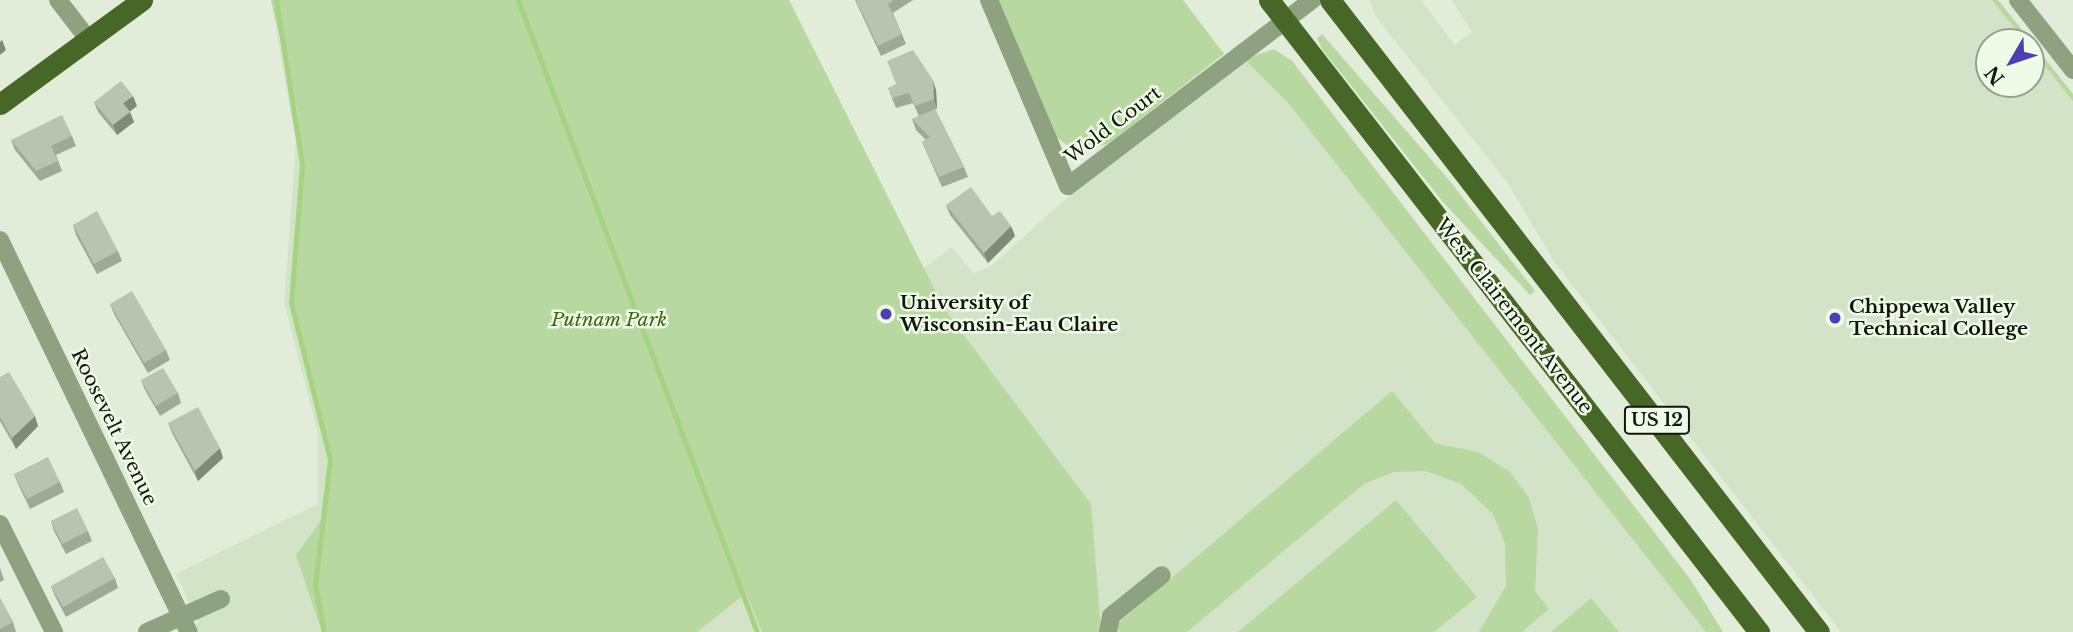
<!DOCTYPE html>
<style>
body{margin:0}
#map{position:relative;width:2073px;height:632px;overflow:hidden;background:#e1edd9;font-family:"Libre Baskerville",serif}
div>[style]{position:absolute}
.built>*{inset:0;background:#d3e3c8}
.green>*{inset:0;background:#b7d89e}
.stream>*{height:5px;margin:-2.5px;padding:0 2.5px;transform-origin:2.5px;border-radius:2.5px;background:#a6d381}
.minor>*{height:18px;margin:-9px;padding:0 9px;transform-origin:9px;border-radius:9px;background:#8fa280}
.major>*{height:21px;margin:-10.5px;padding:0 10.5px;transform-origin:10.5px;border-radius:10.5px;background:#466726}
.wall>*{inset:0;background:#9ea997}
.shaded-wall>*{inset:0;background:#81897b}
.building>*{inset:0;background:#b8c4b0}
.dots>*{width:19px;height:19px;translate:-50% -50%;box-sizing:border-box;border:4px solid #eefbe6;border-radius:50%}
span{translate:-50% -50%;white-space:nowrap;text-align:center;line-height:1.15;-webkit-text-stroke:5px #eefbe6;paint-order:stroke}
.shield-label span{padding:2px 5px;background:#eefbe6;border:2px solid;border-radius:5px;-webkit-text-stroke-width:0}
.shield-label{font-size:18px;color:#12160f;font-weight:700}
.street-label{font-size:19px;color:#12160f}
.poi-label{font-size:19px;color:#12160f;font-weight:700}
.left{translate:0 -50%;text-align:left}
.park-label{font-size:19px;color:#3e6510;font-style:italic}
.north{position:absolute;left:1975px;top:28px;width:70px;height:70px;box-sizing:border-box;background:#eefbe6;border:2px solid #969f90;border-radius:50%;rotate:231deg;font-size:19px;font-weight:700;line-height:28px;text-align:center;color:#12160f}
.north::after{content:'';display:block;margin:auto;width:24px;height:32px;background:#4c3eb5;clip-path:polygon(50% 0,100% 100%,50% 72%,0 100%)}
</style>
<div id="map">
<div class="built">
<i style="clip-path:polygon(271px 0,789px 0,923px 269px,952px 247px,973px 273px,990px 267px,1060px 204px,1252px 55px,1274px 49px,1292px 61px,1690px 579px,1723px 632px,180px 632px,199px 623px,176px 574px,318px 504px,318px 433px,284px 303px,296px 143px)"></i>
<i style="clip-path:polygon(evenodd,1370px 0,1421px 0,1455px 45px,1472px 32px,1452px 0,1998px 0,2073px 94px,2073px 632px,1841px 632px,1555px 263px,1507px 182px,1376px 17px,1370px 0,1989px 42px,2031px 42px,2031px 84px,1989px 84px,1989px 42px)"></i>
</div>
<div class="green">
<i style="clip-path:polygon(271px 0,789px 0,945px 310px,1091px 504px,1101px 632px,762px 632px,746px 593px,697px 632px,322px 632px,296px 555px,326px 514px,330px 459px,291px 303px,302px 165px,297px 110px)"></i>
<i style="clip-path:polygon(996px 0,1183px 0,1224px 54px,1108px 144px,1077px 152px,1053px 135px)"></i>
<i style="clip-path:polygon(1992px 0,1998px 0,2073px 94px,2073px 101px)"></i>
<i style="clip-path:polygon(1322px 34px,1449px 180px,1535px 291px,1530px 295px,1443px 202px,1322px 49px,1317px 38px)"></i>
<i style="clip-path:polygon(1274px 49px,1292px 61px,1690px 579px,1723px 632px,1706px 632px,1289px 104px,1245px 60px)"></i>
<i style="clip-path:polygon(1392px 391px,1435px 443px,1478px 452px,1509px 471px,1529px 498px,1538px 529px,1535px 591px,1549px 609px,1522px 632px,1479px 632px,1506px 586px,1505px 544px,1493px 514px,1461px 484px,1426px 471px,1394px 472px,1364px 484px,1187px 632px,1120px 632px,1115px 626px)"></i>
<i style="clip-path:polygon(1396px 500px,1477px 597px,1434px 632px,1238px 632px)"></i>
<i style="clip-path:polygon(1591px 598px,1619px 632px,1551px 632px)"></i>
</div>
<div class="stream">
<i style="left:276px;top:0;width:167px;rotate:81deg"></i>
<i style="left:302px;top:165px;width:138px;rotate:94.6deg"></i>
<i style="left:291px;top:303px;width:161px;rotate:76deg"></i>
<i style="left:330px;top:459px;width:126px;rotate:96.8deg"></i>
<i style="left:315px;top:584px;width:49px;rotate:79.4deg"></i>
<i style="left:518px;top:0;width:676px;rotate:69.29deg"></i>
</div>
<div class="minor">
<i style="left:58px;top:0;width:49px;rotate:52.4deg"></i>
<i style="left:989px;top:0;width:202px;rotate:67deg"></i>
<i style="left:1068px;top:186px;width:307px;rotate:-37.3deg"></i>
<i style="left:2018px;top:0;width:89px;rotate:51.8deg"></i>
<i style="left:0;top:240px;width:435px;rotate:64.3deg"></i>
<i style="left:0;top:524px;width:121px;rotate:63.4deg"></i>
<i style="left:147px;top:632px;width:81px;rotate:-24deg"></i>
<i style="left:1108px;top:632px;width:16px;rotate:-79deg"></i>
<i style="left:1111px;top:616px;width:65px;rotate:-38.8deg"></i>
</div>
<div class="major">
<i style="left:1269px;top:0;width:800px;rotate:52.21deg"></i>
<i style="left:1330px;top:0;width:799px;rotate:52.27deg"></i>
<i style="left:0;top:104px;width:176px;rotate:-36.2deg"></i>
</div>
<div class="wall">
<i style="clip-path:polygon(855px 0,913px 0,893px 13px,906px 44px,881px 56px)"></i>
<i style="clip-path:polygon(888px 88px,936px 90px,937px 109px,935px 109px,964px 167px,968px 177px,942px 187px,922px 142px,926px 140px,916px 130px,912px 119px,927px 113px,919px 116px,913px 103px,896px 108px)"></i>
<i style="clip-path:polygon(94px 102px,137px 106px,129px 111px,134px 122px,117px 135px,98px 112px)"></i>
<i style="clip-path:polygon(72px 136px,76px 146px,56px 155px,62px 171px,40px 181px,15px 150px,11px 140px)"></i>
<i style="clip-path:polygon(946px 205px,992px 216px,1011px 226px,1015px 236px,988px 263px,950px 215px)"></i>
<i style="clip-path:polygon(73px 225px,118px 251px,122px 261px,97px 274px,76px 235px)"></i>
<i style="clip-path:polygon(110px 304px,166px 350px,170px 360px,148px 373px,114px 314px)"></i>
<i style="clip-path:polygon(0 377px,38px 426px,16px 449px,0 421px)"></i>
<i style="clip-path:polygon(141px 380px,178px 393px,181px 403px,160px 416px,145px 390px)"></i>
<i style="clip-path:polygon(168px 423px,223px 458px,198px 481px,172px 433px)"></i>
<i style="clip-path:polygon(14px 474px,60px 482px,64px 492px,30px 509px,18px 484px)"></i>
<i style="clip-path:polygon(51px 521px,88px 531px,92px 541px,66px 554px,54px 531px)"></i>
<i style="clip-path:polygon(0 568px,4px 580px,0 582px)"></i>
<i style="clip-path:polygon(115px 578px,118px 588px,66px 617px,55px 596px,51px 586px)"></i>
<i style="clip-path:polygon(0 598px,13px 622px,16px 632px,0 632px)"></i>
</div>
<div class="shaded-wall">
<i style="clip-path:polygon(2px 40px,6px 50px,0 55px,0 42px)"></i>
<i style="clip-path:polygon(933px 80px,936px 90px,937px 109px,934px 99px)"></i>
<i style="clip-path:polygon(133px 96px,137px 106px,127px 114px,123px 103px)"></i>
<i style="clip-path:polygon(130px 112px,134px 122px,117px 135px,113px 125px)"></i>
<i style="clip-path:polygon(1011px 226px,1015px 236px,988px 263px,984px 253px)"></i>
<i style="clip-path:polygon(35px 416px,38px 426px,16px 449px,12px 438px)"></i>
<i style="clip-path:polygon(220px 448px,223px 458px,198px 481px,195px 471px)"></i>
</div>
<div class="building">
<i style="clip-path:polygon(856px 0,894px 0,888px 4px,902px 34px,878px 46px)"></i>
<i style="clip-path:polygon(913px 50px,933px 80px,934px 99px,915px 106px,909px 93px,892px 98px,888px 88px,896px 84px,887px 61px)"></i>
<i style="clip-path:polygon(121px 81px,133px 96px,123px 103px,130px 112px,113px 125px,94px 102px)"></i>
<i style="clip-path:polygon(935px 109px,964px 167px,939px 177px,922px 142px,930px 137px,912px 119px)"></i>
<i style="clip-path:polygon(62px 115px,72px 136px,51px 146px,58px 161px,36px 171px,11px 140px)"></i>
<i style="clip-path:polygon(971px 187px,992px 216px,1000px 211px,1011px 226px,984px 253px,946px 205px)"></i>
<i style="clip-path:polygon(97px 211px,118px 251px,94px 264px,73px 225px)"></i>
<i style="clip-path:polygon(132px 291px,166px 350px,144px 363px,110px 304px)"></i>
<i style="clip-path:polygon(163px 368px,178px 393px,156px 406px,141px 380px)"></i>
<i style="clip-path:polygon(9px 372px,35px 416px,12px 438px,0 417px,0 377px)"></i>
<i style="clip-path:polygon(198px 407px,220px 448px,195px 471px,168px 423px)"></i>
<i style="clip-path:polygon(48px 457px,60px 482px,27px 499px,14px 474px)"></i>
<i style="clip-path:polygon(77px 508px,88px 531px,62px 544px,51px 521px)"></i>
<i style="clip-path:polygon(103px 557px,115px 578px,63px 607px,51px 586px)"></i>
<i style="clip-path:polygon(0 598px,13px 622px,0 629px)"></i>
</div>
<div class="dots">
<i style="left:886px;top:314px;background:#4c3eb5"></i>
<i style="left:1835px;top:318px;background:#4c3eb5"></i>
</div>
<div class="shield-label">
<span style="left:1657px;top:420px">US 12</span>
</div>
<div class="street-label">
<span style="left:1113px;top:125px;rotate:-37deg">Wold Court</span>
<span style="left:1514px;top:316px;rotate:52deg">West Clairemont Avenue</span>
<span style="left:114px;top:427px;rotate:64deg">Roosevelt Avenue</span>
</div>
<div class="poi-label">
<span class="left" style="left:900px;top:314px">University of<br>Wisconsin-Eau Claire</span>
<span class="left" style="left:1849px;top:318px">Chippewa Valley<br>Technical College</span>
</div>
<div class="park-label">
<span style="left:609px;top:320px">Putnam Park</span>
</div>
<div class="north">N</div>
</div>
